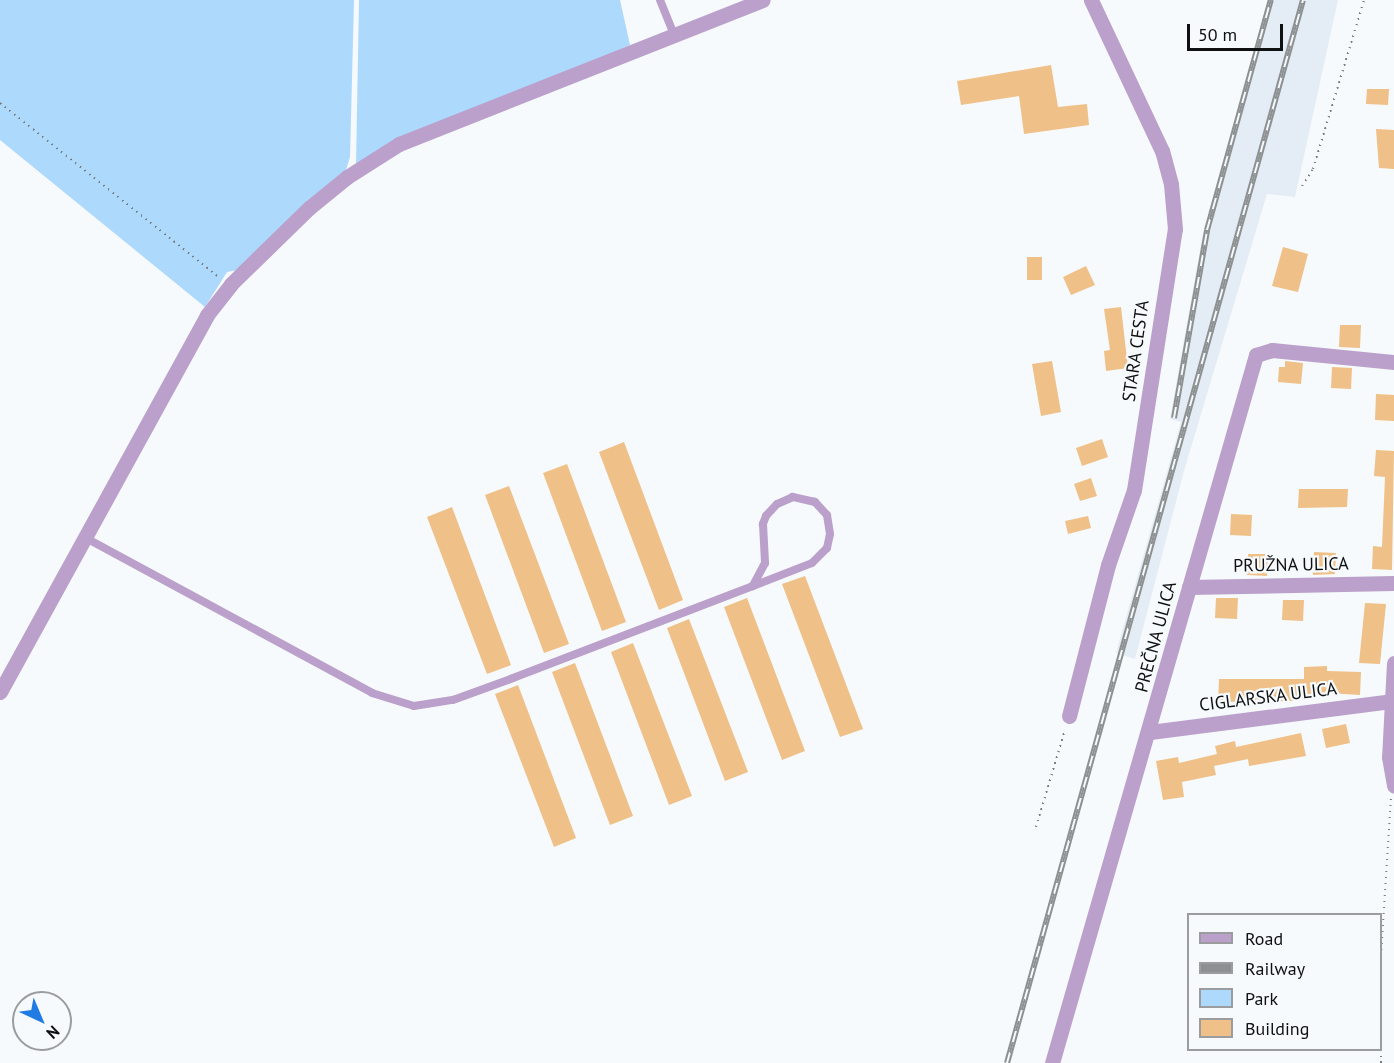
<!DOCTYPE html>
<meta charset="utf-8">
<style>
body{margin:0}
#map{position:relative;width:1394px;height:1063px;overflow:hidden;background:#f6fafc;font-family:"PT Sans",sans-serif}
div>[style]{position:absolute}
.built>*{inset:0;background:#e4edf5}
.green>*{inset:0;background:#add9fc}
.building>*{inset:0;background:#efc087}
.path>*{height:2px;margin-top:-1px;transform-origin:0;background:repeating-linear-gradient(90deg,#797c7d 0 1.5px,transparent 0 6px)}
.service>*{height:8px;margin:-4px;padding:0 4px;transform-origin:4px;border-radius:4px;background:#baa0cb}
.minor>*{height:15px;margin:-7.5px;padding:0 7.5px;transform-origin:7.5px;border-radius:7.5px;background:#baa0cb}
.rail>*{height:6px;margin-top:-3px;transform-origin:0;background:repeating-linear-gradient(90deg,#f6fafc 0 11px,#8d9091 0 22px);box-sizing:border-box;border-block:2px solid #8d9091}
span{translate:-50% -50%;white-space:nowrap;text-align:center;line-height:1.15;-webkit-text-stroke:4.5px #f6fafc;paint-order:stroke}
.street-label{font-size:18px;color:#0f1011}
.legend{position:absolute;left:1187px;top:913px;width:195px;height:138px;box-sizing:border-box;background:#f6fafc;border:2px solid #9a9c9e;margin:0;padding:8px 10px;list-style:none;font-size:18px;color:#0f1011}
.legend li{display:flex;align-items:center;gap:12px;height:30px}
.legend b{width:30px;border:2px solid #9a9c9e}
.north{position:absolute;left:12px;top:991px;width:60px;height:60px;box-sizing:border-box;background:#f6fafc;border:2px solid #9a9c9e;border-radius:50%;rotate:136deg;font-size:16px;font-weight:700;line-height:24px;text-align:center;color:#0f1011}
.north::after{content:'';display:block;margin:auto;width:21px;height:27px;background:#207be4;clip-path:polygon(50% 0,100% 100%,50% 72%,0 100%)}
.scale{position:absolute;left:1187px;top:24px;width:96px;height:27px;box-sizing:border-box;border:3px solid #0f1011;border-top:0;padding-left:8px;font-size:18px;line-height:21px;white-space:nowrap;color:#0f1011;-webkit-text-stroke:4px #f6fafc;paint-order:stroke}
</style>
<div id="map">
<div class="built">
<i style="clip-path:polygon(1268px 0,1338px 0,1295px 197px,1267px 194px,1184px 471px,1135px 659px,1116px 653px,1181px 422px,1170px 419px,1203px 233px)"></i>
</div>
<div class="green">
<i style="clip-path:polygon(0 0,354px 0,350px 157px,345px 173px,238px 270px,227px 272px,205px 307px,0 140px)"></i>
<i style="clip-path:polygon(359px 0,620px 0,630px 45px,356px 166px)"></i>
</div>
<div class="building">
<i style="clip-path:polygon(1051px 65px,1058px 107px,1087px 104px,1089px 125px,1024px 134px,1019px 96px,961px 105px,957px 81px)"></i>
<i style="clip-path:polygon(1367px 89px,1389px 89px,1388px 105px,1366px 104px)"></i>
<i style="clip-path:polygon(1376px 129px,1394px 130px,1394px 169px,1379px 168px)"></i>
<i style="clip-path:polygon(1283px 247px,1308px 254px,1298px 292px,1272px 286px)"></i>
<i style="clip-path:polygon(1027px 257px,1042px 257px,1042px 280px,1027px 280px)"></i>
<i style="clip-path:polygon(1086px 266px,1095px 285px,1071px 295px,1063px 277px)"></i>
<i style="clip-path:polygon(1121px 307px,1128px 368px,1106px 371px,1104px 351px,1110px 350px,1104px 309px)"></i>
<i style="clip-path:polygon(1340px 325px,1361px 325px,1360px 348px,1339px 347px)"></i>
<i style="clip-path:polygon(1052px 361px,1061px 412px,1041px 416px,1032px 364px)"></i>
<i style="clip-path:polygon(1285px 361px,1303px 363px,1301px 384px,1278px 382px,1279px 367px,1285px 367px)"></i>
<i style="clip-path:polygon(1332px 367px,1352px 368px,1351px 389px,1331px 388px)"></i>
<i style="clip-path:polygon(1376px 394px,1394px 395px,1394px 421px,1375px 420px)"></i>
<i style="clip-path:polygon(1102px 439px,1108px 457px,1082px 466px,1076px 448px)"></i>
<i style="clip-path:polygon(624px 442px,683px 600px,659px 610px,599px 452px)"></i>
<i style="clip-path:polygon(1376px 450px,1394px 451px,1392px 570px,1372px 569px,1373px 546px,1382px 547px,1385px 477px,1374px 476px)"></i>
<i style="clip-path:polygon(567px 464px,626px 622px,602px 631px,543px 473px)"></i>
<i style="clip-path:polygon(1091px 478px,1097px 496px,1080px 501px,1074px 484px)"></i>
<i style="clip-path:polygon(509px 486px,569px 644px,544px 653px,485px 495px)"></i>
<i style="clip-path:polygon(1299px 489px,1348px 489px,1347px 507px,1298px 508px)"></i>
<i style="clip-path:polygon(452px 507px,511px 665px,487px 674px,427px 517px)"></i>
<i style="clip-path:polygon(1231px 514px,1252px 515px,1251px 536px,1230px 535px)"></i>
<i style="clip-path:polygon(1088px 516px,1091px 528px,1068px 534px,1065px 521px)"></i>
<i style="clip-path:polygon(1314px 552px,1336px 553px,1335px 574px,1313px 575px)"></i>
<i style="clip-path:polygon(1248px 554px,1268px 554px,1267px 576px,1247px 575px)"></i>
<i style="clip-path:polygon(805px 576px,863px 729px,840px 737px,782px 584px)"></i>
<i style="clip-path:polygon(747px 598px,805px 751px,782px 760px,724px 607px)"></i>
<i style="clip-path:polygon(1216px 598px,1238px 598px,1237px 619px,1215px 618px)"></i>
<i style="clip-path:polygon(1283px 600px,1304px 600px,1303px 621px,1282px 620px)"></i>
<i style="clip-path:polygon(1365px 603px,1386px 604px,1380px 664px,1359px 663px)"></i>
<i style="clip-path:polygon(689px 619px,748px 772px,725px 781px,667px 628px)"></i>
<i style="clip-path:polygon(633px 643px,692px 796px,669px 805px,611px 652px)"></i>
<i style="clip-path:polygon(575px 663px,633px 816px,610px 825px,552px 672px)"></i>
<i style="clip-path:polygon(1327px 666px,1327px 671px,1361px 672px,1360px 695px,1328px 693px,1295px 697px,1295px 701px,1218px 702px,1219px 679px,1304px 679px,1304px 667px)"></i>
<i style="clip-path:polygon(518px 685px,576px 838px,554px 847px,495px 694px)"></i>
<i style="clip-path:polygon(1346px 724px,1350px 743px,1326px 748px,1322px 729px)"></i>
<i style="clip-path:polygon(1301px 733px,1306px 756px,1249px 766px,1248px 759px,1214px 766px,1216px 775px,1182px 782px,1184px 797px,1163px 800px,1156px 761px,1178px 757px,1179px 763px,1217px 754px,1215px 746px,1235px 741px,1236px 747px)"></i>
</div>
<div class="path">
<i style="left:0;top:103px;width:281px;rotate:38.5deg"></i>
<i style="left:1302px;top:186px;width:20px;rotate:-57deg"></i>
<i style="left:1313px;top:169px;width:177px;rotate:-73.2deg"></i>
<i style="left:1036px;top:827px;width:101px;rotate:-73.4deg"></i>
<i style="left:1381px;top:1063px;width:107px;rotate:-90deg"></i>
<i style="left:1381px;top:956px;width:158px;rotate:-86.4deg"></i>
</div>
<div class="service">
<i style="left:660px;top:0;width:37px;rotate:68deg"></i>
<i style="left:84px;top:537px;width:328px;rotate:28.4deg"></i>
<i style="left:372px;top:693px;width:44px;rotate:17.2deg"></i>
<i style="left:414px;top:706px;width:39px;rotate:-9deg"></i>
<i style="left:453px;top:700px;width:64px;rotate:-20.1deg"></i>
<i style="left:513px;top:678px;width:257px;rotate:-21deg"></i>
<i style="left:753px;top:586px;width:63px;rotate:-21.3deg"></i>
<i style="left:812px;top:563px;width:21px;rotate:-45deg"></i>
<i style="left:827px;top:548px;width:14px;rotate:-78deg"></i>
<i style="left:830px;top:534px;width:19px;rotate:-99deg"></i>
<i style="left:827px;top:515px;width:18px;rotate:-133deg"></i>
<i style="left:815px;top:502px;width:23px;rotate:-167deg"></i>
<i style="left:793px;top:497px;width:17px;rotate:156deg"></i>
<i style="left:777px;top:504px;width:16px;rotate:133deg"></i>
<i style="left:766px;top:516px;width:9px;rotate:111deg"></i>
<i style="left:763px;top:524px;width:39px;rotate:87deg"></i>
<i style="left:765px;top:563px;width:26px;rotate:118deg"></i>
</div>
<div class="minor">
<i style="left:1189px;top:587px;width:205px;rotate:-1.1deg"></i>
<i style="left:1394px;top:663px;width:94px;rotate:93deg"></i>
<i style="left:1389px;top:757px;width:29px;rotate:80deg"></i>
<i style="left:0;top:692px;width:430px;rotate:-61.2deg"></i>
<i style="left:207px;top:315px;width:39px;rotate:-52deg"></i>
<i style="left:231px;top:284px;width:109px;rotate:-44.3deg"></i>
<i style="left:309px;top:208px;width:49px;rotate:-39.2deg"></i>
<i style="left:347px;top:177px;width:62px;rotate:-32.4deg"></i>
<i style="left:399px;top:144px;width:391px;rotate:-21.6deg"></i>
<i style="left:1069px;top:716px;width:156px;rotate:-75.5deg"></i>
<i style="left:1108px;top:565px;width:79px;rotate:-70.9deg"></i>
<i style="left:1134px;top:490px;width:264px;rotate:-81.1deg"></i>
<i style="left:1175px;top:229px;width:45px;rotate:-95.1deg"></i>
<i style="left:1171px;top:184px;width:34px;rotate:-105deg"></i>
<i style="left:1162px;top:151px;width:167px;rotate:-115.2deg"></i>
<i style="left:1150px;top:732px;width:243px;rotate:-7.3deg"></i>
<i style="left:1052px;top:1063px;width:737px;rotate:-73.93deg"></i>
<i style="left:1256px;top:355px;width:17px;rotate:-17deg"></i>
<i style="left:1272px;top:350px;width:123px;rotate:5.6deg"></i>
</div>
<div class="rail">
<i style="left:1174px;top:418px;width:191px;rotate:-80deg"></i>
<i style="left:1207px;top:230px;width:239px;rotate:-74.5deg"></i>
<i style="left:1007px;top:1063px;width:1103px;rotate:-74.44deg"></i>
</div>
<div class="street-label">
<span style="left:1136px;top:351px;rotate:-82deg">STARA CESTA</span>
<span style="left:1291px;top:565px;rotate:-1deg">PRUŽNA ULICA</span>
<span style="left:1156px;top:637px;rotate:-75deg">PREČNA ULICA</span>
<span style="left:1268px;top:697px;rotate:-7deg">CIGLARSKA ULICA</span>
</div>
<ul class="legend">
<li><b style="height:8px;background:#baa0cb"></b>Road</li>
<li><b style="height:8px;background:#8d9091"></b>Railway</li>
<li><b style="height:16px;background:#add9fc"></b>Park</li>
<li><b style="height:16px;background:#efc087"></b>Building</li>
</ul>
<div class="north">N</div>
<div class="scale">50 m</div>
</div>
